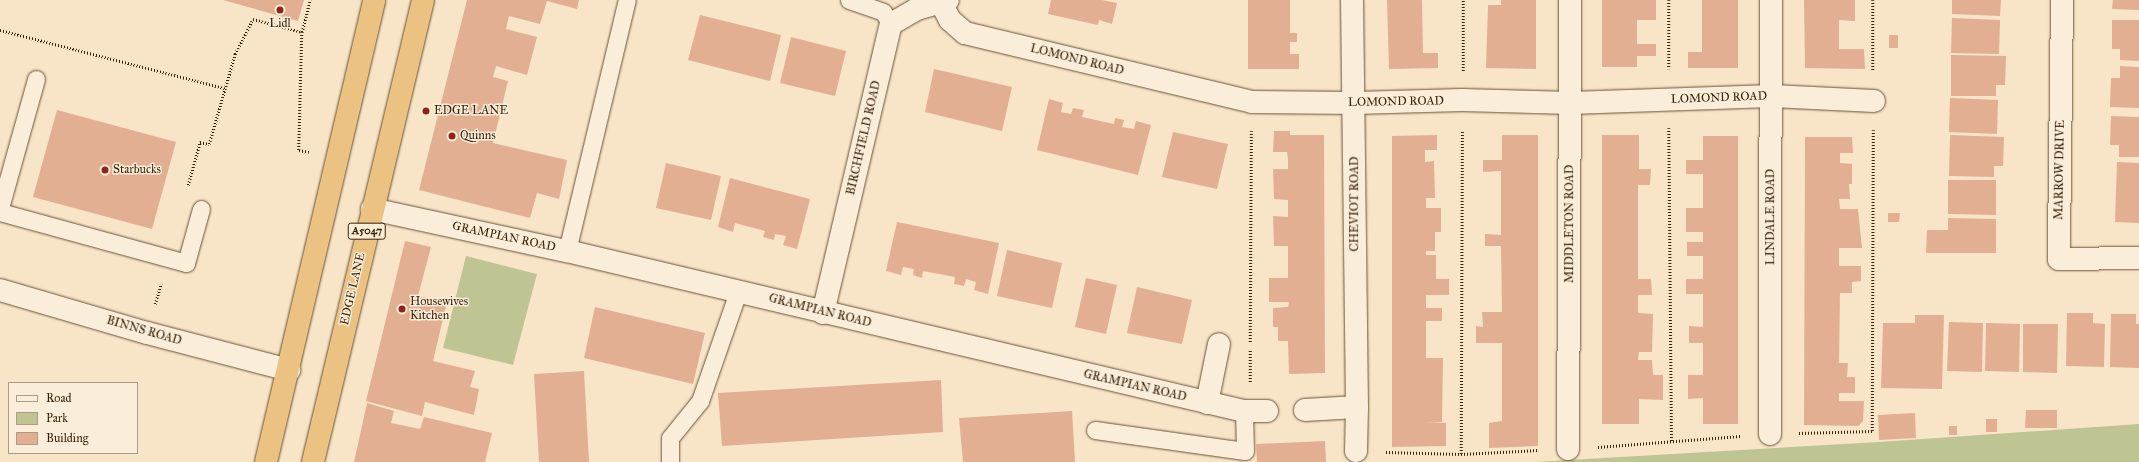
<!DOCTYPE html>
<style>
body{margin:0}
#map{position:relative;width:2139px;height:462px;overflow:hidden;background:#f8e4c6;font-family:"IM FELL Great Primer",serif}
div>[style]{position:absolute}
.green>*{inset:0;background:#bfc493}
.building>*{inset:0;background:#e3af92}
.path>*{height:2.5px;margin-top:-1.25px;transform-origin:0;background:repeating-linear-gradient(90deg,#382206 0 1px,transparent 0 3px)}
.roads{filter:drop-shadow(0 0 1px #685236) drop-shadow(0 0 1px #685236)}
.lane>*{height:17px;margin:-8.5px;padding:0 8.5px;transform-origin:8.5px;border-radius:8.5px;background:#faedda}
.street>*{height:22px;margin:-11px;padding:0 11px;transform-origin:11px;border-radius:11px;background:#faedda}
.highway>*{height:22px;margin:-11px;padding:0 11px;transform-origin:11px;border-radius:11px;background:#ecc283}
.dots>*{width:11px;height:11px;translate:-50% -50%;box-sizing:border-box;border:2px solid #faedda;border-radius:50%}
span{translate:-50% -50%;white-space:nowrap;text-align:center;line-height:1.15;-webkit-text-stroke:3px #faedda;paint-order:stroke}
.shield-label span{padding:1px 3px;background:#faedda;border:1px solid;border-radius:3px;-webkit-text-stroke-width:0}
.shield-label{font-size:11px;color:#382206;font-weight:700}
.poi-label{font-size:12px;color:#382206}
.left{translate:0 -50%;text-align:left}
.street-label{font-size:12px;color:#382206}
.legend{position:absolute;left:8px;top:382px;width:130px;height:72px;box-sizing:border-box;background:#faedda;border:1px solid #ac9c85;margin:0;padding:5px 7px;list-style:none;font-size:12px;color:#382206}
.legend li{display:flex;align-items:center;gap:8px;height:20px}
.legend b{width:20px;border:1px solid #ac9c85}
</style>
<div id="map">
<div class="green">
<i style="clip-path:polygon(466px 256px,537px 274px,513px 365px,443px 348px)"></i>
<i style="clip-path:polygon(2139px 424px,2139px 462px,1535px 462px,1879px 442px)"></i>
</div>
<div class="building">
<i style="clip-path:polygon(223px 0,304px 0,298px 21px)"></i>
<i style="clip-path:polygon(467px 0,579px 0,577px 9px,547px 1px,540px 24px,509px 16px,506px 29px,537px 37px,527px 75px,496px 66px,493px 77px,508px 81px,493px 143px,567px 160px,559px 199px,537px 193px,530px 218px,419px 190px)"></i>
<i style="clip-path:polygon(1051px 0,1102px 0,1117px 3px,1112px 24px,1099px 20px,1098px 25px,1048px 14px)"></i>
<i style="clip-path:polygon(1248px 0,1290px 0,1290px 33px,1297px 33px,1297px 42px,1290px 42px,1290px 54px,1299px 54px,1299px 69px,1248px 69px)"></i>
<i style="clip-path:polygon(1387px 0,1422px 0,1423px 53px,1438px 53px,1438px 68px,1389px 69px)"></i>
<i style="clip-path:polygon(1501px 0,1536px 0,1536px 69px,1486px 68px,1488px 5px,1501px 5px)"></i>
<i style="clip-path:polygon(1602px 0,1656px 0,1656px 20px,1637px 20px,1637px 44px,1656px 44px,1656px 56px,1637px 56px,1637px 67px,1602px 67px)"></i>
<i style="clip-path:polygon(1702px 0,1738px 0,1738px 68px,1688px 68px,1688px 52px,1702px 52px)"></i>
<i style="clip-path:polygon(1804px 0,1855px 0,1855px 21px,1839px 20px,1839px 49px,1864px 49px,1865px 69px,1805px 68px)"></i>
<i style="clip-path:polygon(1952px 0,2001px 0,2000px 16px,1952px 14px)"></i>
<i style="clip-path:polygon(2113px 0,2139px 0,2139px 10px,2112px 9px)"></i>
<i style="clip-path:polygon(700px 15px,781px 35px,770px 81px,688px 60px)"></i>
<i style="clip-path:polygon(1952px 18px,2000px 20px,1999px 54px,1951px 53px)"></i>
<i style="clip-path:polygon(2112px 20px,2139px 20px,2139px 61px,2120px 60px,2120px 49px,2112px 49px)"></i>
<i style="clip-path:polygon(1889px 35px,1898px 35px,1898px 48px,1889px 48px)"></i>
<i style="clip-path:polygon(791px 37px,846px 51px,835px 96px,780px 83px)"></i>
<i style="clip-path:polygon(1951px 55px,2006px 56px,2005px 85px,1996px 85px,1996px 96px,1951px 96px)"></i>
<i style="clip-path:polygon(2120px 66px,2139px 67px,2139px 108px,2110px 107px,2111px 78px,2120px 78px)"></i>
<i style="clip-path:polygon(934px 69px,1012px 87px,1002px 131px,925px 112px)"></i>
<i style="clip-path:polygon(1950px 98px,1998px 100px,1997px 134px,1949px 132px)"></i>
<i style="clip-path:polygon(1049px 99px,1063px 103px,1061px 112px,1071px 114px,1073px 108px,1084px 110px,1082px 117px,1114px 124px,1115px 118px,1124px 120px,1122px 127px,1134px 129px,1136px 121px,1151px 125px,1138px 175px,1037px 150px)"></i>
<i style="clip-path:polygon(57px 110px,176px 142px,152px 229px,33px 197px)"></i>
<i style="clip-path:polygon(2111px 116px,2139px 117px,2139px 157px,2119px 157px,2119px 145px,2110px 145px)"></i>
<i style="clip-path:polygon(1274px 131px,1290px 131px,1290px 135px,1324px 135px,1325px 373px,1289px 374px,1288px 341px,1278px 341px,1278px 327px,1273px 327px,1273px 308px,1288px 307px,1289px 302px,1269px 302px,1269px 278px,1288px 278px,1288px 246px,1274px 246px,1273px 216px,1288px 217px,1288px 200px,1274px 199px,1273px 169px,1288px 169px,1288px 160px,1287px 152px,1273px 152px)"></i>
<i style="clip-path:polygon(1173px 132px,1228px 144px,1217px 189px,1162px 177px)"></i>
<i style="clip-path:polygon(1437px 135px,1437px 150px,1425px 150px,1425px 162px,1434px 161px,1435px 198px,1426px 198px,1426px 208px,1441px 208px,1441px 232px,1435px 232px,1435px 251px,1426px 251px,1426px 255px,1436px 255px,1436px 279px,1449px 279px,1449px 295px,1426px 295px,1426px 308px,1442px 308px,1442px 321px,1426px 321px,1426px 358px,1443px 358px,1442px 422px,1426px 422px,1446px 423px,1446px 446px,1392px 447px,1392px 136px)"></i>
<i style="clip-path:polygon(1502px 135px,1538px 135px,1538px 446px,1489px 448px,1489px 423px,1502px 421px,1502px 343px,1476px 343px,1476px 326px,1483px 327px,1482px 312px,1502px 312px,1501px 246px,1485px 246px,1485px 234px,1501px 235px,1501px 171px,1483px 172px,1483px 160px,1502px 160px)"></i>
<i style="clip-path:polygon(1602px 135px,1639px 135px,1639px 169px,1651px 169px,1650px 185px,1638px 185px,1638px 279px,1651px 279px,1652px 295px,1638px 295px,1638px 313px,1653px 314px,1652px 352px,1639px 352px,1638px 360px,1652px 360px,1653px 375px,1663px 375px,1663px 400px,1639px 399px,1639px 424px,1602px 424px)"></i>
<i style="clip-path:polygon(1950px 135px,2004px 137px,2003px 166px,1994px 166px,1994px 177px,1949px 176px)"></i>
<i style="clip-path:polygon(1703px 136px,1738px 136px,1738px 424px,1703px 424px,1703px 398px,1688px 399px,1688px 375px,1703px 375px,1703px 343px,1689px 343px,1689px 326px,1703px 327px,1703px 294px,1686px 294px,1686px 279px,1703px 279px,1703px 256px,1687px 256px,1687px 242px,1703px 242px,1703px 232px,1686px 232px,1686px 208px,1703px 208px,1703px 174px,1686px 174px,1686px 160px,1703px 160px)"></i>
<i style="clip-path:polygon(1805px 137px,1852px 137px,1853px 153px,1840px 153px,1840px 163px,1852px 164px,1852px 184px,1849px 184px,1850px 199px,1839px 199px,1840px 209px,1858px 209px,1862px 248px,1839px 248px,1839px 266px,1861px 266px,1861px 281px,1852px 282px,1852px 293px,1840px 293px,1839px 363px,1848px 363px,1847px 377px,1855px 377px,1855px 393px,1839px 393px,1839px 401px,1864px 401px,1863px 421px,1858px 426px,1804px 425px)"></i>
<i style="clip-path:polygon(2117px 162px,2139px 163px,2139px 223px,2115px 222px)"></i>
<i style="clip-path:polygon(666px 163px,721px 176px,711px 220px,656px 208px)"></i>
<i style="clip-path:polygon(730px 178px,810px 199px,797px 249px,783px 245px,786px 236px,775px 234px,774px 240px,763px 237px,765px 231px,735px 223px,733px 232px,718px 227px)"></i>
<i style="clip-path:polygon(1948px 180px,1996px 180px,1996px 215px,1948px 214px)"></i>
<i style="clip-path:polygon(1888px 213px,1900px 213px,1899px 222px,1888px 222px)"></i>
<i style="clip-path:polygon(1948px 218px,1996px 219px,1996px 253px,1926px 253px,1927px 230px,1948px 230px)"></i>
<i style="clip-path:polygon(897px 222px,999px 243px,988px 294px,974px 290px,976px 282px,966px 279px,964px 286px,954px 284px,955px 277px,923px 271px,922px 278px,913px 275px,914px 269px,903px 267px,901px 275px,886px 271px)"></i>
<i style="clip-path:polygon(405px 241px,431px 247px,418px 296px,447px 302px,433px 361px,475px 371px,470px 387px,479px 389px,474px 415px,425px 402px,422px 416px,366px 401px)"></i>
<i style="clip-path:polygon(1007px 250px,1062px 263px,1052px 308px,997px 296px)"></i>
<i style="clip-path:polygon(1086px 278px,1117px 285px,1106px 334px,1075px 327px)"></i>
<i style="clip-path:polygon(1137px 287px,1192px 300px,1182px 344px,1127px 333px)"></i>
<i style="clip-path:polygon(595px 307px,705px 333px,693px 384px,584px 358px)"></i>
<i style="clip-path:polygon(2067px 313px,2093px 313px,2093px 323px,2105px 324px,2104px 367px,2066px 366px)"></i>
<i style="clip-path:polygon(2111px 314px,2136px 314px,2136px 324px,2139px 324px,2139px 368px,2110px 367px)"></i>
<i style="clip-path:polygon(1915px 315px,1944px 315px,1942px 389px,1881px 388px,1883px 323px,1915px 323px)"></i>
<i style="clip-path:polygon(1949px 322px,1983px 323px,1982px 372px,1947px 371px)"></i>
<i style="clip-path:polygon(1986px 323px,2020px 324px,2019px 372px,1985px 371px)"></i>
<i style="clip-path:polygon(2023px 324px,2058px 324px,2057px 373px,2023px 372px)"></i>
<i style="clip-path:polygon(584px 371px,589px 462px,539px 462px,534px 374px)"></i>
<i style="clip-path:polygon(941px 380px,943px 432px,722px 446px,718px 393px)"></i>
<i style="clip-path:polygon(367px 403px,394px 411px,391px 423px,420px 429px,424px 417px,492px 433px,485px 462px,354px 462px)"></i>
<i style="clip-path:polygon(2026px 410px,2057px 410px,2057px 428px,2025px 428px)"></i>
<i style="clip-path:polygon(1072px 411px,1075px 462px,963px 462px,959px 418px)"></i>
<i style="clip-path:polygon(1915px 413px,1916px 438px,1879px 440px,1878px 415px)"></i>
<i style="clip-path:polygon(1986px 419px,1997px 419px,1997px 432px,1986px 432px)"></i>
<i style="clip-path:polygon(1949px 426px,1957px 426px,1957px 435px,1949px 435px)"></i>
<i style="clip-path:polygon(1325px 441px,1326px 462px,1257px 462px,1256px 444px)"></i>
</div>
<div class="path">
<i style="left:1669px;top:0;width:69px;rotate:90deg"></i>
<i style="left:1873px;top:0;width:71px;rotate:90deg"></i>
<i style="left:0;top:30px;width:232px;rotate:14.5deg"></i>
<i style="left:302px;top:32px;width:33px;rotate:-76deg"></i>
<i style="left:1463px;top:71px;width:71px;rotate:-90deg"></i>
<i style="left:1669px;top:128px;width:314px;rotate:89.5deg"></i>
<i style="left:188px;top:185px;width:45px;rotate:-74.4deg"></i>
<i style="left:200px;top:142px;width:9px;rotate:13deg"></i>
<i style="left:209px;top:144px;width:94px;rotate:-73.9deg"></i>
<i style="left:235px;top:54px;width:39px;rotate:-63deg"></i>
<i style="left:253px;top:19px;width:51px;rotate:14.9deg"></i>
<i style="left:302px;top:32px;width:118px;rotate:91.5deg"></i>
<i style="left:299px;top:150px;width:10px;rotate:11deg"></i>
<i style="left:155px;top:304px;width:21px;rotate:-73deg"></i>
<i style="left:1250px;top:342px;width:211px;rotate:-89.7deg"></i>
<i style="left:1250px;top:382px;width:33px;rotate:-90deg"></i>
<i style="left:1799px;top:433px;width:73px;rotate:-1.6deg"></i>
<i style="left:1872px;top:431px;width:301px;rotate:-89.8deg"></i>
<i style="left:1598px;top:447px;width:143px;rotate:-4.4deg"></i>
<i style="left:1386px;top:452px;width:75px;rotate:1.5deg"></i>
<i style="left:1461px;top:454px;width:78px;rotate:-2.9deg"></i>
<i style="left:1461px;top:454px;width:324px;rotate:-89.8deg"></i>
</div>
<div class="roads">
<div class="lane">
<i style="left:849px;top:0;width:36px;rotate:19deg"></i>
<i style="left:883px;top:12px;width:14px;rotate:56deg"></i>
<i style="left:0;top:208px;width:134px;rotate:-74.4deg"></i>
<i style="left:0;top:212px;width:193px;rotate:15.3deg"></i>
<i style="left:186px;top:263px;width:56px;rotate:-74.5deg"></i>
<i style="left:567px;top:251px;width:258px;rotate:-76.6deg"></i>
<i style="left:1095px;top:430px;width:151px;rotate:8deg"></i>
<i style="left:1245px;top:451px;width:40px;rotate:-91.4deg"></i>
<i style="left:670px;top:462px;width:24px;rotate:-90deg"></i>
<i style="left:670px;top:438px;width:48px;rotate:-51deg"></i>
<i style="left:700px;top:401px;width:115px;rotate:-70.8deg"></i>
</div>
<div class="street">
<i style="left:2062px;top:0;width:259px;rotate:90.7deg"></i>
<i style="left:2059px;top:259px;width:80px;rotate:-0.7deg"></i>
<i style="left:941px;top:3px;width:19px;rotate:62deg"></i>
<i style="left:950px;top:20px;width:20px;rotate:41deg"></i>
<i style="left:965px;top:33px;width:295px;rotate:13.5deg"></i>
<i style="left:1252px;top:102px;width:103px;rotate:0.6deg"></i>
<i style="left:1355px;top:103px;width:107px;rotate:-1.6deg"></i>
<i style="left:1462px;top:100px;width:109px;rotate:1.6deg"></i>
<i style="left:1571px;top:103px;width:201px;rotate:-2deg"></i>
<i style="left:1772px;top:96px;width:102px;rotate:2.8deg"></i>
<i style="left:372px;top:209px;width:199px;rotate:12.2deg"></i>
<i style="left:567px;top:251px;width:696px;rotate:13.3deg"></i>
<i style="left:1244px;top:411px;width:23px"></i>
<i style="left:0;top:290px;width:153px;rotate:16.3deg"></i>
<i style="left:147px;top:333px;width:147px;rotate:14.6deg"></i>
<i style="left:823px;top:313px;width:297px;rotate:-76.8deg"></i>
<i style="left:891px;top:24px;width:30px;rotate:-30deg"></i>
<i style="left:917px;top:9px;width:32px;rotate:-16deg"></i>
<i style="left:1207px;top:403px;width:60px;rotate:-78.5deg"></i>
<i style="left:1305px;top:410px;width:52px;rotate:-3.3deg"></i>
<i style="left:1357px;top:407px;width:407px;rotate:-90.7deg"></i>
<i style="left:1770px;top:434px;width:434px;rotate:-89.9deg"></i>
<i style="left:1568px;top:449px;width:449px;rotate:-89.7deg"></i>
<i style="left:1356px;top:451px;width:44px;rotate:-88.7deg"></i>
</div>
<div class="highway">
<i style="left:266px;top:462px;width:474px;rotate:-76.8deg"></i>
<i style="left:313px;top:462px;width:475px;rotate:-76.6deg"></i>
</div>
</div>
<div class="dots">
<i style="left:280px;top:10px;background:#8f2418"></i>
<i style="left:426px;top:111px;background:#8f2418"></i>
<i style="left:452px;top:136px;background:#8f2418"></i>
<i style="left:105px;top:170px;background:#8f2418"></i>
<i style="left:402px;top:309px;background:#8f2418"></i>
</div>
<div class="shield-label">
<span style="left:367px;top:231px">A5047</span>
</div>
<div class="poi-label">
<span style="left:280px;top:24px">Lidl</span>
<span class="left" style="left:434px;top:111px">EDGE LANE</span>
<span class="left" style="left:460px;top:136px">Quinns</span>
<span class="left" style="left:113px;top:170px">Starbucks</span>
<span class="left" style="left:410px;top:309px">Housewives<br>Kitchen</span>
</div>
<div class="street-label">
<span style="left:1077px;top:60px;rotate:14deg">LOMOND ROAD</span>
<span style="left:1719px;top:98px;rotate:-2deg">LOMOND ROAD</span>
<span style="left:1396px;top:102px;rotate:-1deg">LOMOND ROAD</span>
<span style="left:864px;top:138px;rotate:-77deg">BIRCHFIELD ROAD</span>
<span style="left:2060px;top:170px;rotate:-89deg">MARROW DRIVE</span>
<span style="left:1355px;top:204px;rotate:-90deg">CHEVIOT ROAD</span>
<span style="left:1771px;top:217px;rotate:-90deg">LINDALE ROAD</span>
<span style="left:1570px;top:224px;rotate:-90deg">MIDDLETON ROAD</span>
<span style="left:504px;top:237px;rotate:12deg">GRAMPIAN ROAD</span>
<span style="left:353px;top:289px;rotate:-77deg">EDGE LANE</span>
<span style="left:820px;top:311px;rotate:14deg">GRAMPIAN ROAD</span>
<span style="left:144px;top:331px;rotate:16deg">BINNS ROAD</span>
<span style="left:1135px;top:386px;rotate:13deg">GRAMPIAN ROAD</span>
</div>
<ul class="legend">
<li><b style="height:5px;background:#faedda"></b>Road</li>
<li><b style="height:11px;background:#bfc493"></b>Park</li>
<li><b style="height:11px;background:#e3af92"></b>Building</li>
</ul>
</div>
